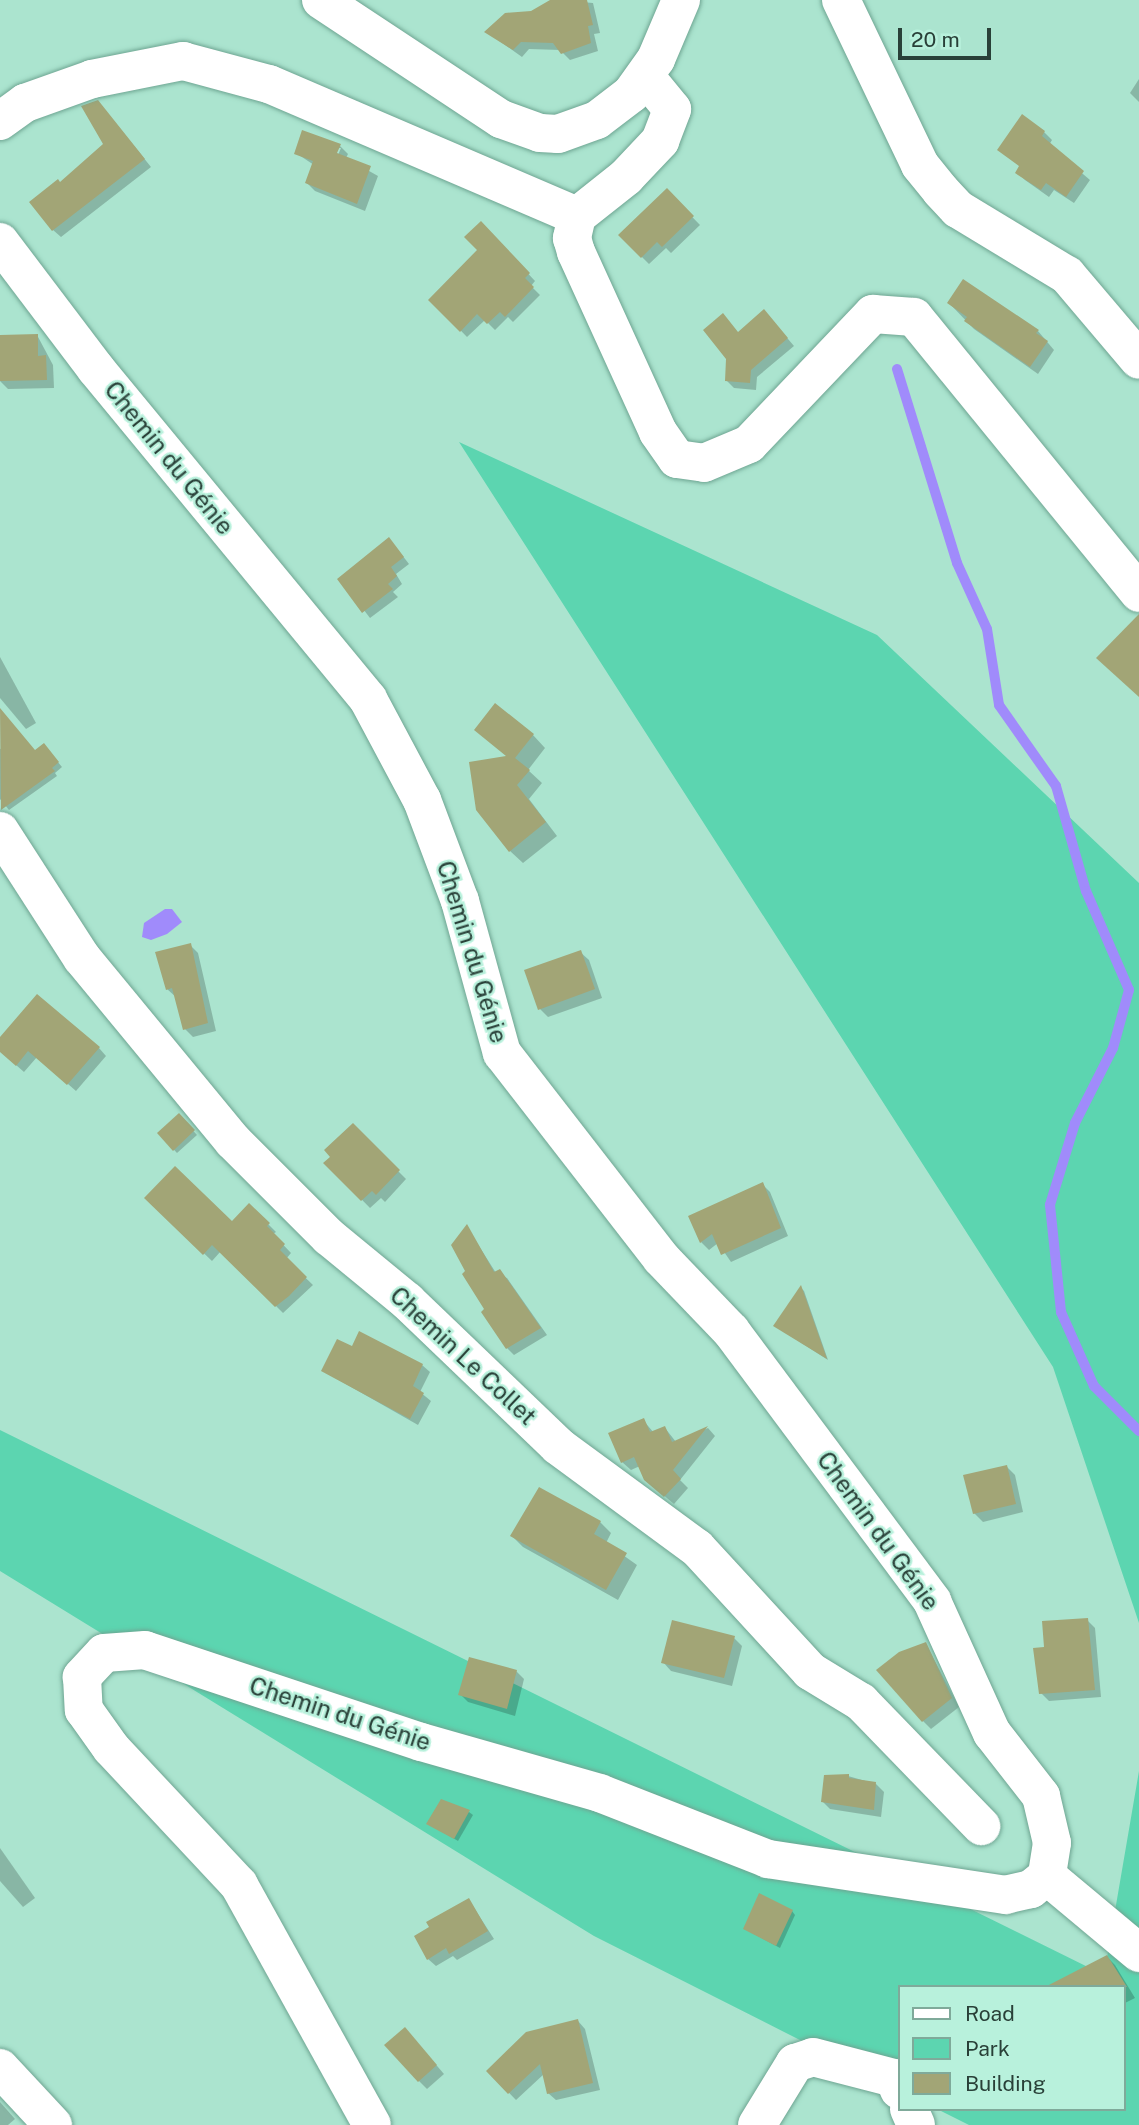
<!DOCTYPE html>
<meta charset="utf-8">
<style>
body{margin:0}
#map{position:relative;width:1139px;height:2125px;overflow:hidden;background:#abe4cf;font-family:"Public Sans",sans-serif}
div>[style]{position:absolute}
.green>*{inset:0;background:#5cd5b0}
.water>*{inset:0;background:#a08bfb}
.shadow>*{inset:0;background:#0003}
.stream>*{height:10px;margin:-5px;padding:0 5px;transform-origin:5px;border-radius:5px;background:#a08bfb}
.building>*{inset:0;background:#a2a576}
.roads{filter:drop-shadow(0 0 2px #6ea592) drop-shadow(0 0 2px #6ea592)}
.minor>*{height:38px;margin:-19px;padding:0 19px;transform-origin:19px;border-radius:19px;background:#fff}
span{translate:-50% -50%;white-space:nowrap;text-align:center;line-height:1.15;-webkit-text-stroke:5px #b8f1dc;paint-order:stroke}
.street-label{font-size:24px;color:#294038}
.legend{position:absolute;left:898px;top:1985px;width:228px;height:126px;box-sizing:border-box;background:#b8f1dc;border:2px solid #7faa9a;margin:0;padding:9px 12px;list-style:none;font-size:21px;color:#294038}
.legend li{display:flex;align-items:center;gap:14px;height:35px}
.legend b{width:35px;border:2px solid #7faa9a}
.scale{position:absolute;left:898px;top:28px;width:93px;height:32px;box-sizing:border-box;border:4px solid #294038;border-top:0;padding-left:9px;font-size:21px;line-height:24px;white-space:nowrap;color:#294038;-webkit-text-stroke:5px #b8f1dc;paint-order:stroke}
</style>
<div id="map">
<div class="green">
<i style="clip-path:polygon(459px 442px,877px 635px,1139px 883px,1139px 1623px,1053px 1367px)"></i>
<i style="clip-path:polygon(0 1430px,1104px 1975px,1139px 1771px,1139px 2125px,969px 2125px,937px 2109px,1123px 2109px,1123px 1987px,899px 1987px,899px 2090px,594px 1936px,0 1571px)"></i>
</div>
<div class="water">
<i style="clip-path:polygon(165px 909px,172px 909px,182px 922px,167px 934px,151px 940px,142px 937px,144px 923px)"></i>
</div>
<div class="shadow">
<i style="clip-path:polygon(560px 0,593px 3px,600px 33px,594px 34px,598px 51px,570px 60px,560px 50px,529px 49px,522px 57px,487px 32px)"></i>
<i style="clip-path:polygon(1139px 79px,1139px 102px,1130px 93px)"></i>
<i style="clip-path:polygon(105px 110px,151px 167px,61px 237px,53px 230px,61px 184px,106px 144px)"></i>
<i style="clip-path:polygon(1044px 132px,1052px 140px,1049px 145px,1090px 180px,1074px 203px,1054px 190px,1049px 197px,1025px 180px,1017px 172px,1021px 167px,999px 149px)"></i>
<i style="clip-path:polygon(evenodd,340px 146px,348px 154px,346px 158px,378px 176px,365px 211px,315px 191px,307px 183px,314px 165px,296px 153px,340px 146px,337px 148px,341px 148px,335px 162px,337px 148px)"></i>
<i style="clip-path:polygon(667px 191px,700px 225px,671px 253px,666px 248px,649px 264px,620px 235px)"></i>
<i style="clip-path:polygon(481px 223px,535px 281px,531px 286px,540px 295px,513px 322px,508px 317px,495px 330px,485px 320px,467px 337px,431px 300px,480px 250px)"></i>
<i style="clip-path:polygon(949px 303px,1038px 331px,1054px 350px,1038px 374px,974px 329px)"></i>
<i style="clip-path:polygon(771px 319px,794px 346px,757px 377px,756px 390px,734px 388px,726px 380px,738px 334px)"></i>
<i style="clip-path:polygon(37px 335px,53px 365px,54px 388px,8px 389px,0 381px,0 336px)"></i>
<i style="clip-path:polygon(395px 546px,409px 564px,396px 574px,402px 584px,393px 592px,398px 597px,370px 618px,340px 579px)"></i>
<i style="clip-path:polygon(0 657px,36px 723px,26px 729px,0 698px)"></i>
<i style="clip-path:polygon(476px 730px,533px 735px,545px 748px,528px 770px,542px 783px,529px 799px,557px 836px,523px 863px,510px 851px,508px 757px)"></i>
<i style="clip-path:polygon(27px 744px,35px 752px,47px 749px,62px 767px,55px 773px,57px 776px,9px 810px,0 799px,0 749px)"></i>
<i style="clip-path:polygon(190px 945px,198px 953px,216px 1031px,193px 1037px,185px 1029px,177px 998px,167px 989px)"></i>
<i style="clip-path:polygon(580px 952px,589px 960px,602px 998px,548px 1017px,540px 1009px)"></i>
<i style="clip-path:polygon(0 1040px,99px 1048px,106px 1056px,76px 1091px,37px 1057px,24px 1072px,0 1051px)"></i>
<i style="clip-path:polygon(179px 1115px,197px 1135px,177px 1153px,159px 1134px)"></i>
<i style="clip-path:polygon(352px 1125px,406px 1179px,385px 1202px,381px 1198px,370px 1208px,326px 1163px)"></i>
<i style="clip-path:polygon(762px 1184px,770px 1192px,788px 1236px,731px 1262px,718px 1243px,709px 1250px,701px 1242px)"></i>
<i style="clip-path:polygon(146px 1198px,232px 1223px,249px 1205px,276px 1232px,273px 1234px,291px 1253px,286px 1259px,313px 1285px,283px 1313px,221px 1251px,212px 1261px)"></i>
<i style="clip-path:polygon(467px 1227px,496px 1273px,507px 1278px,547px 1335px,514px 1355px,507px 1348px)"></i>
<i style="clip-path:polygon(801px 1288px,804px 1291px,828px 1360px,775px 1326px)"></i>
<i style="clip-path:polygon(353px 1348px,422px 1365px,430px 1372px,420px 1392px,431px 1401px,418px 1425px,323px 1371px)"></i>
<i style="clip-path:polygon(643px 1420px,654px 1433px,665px 1428px,676px 1442px,708px 1428px,715px 1436px,680px 1480px,688px 1488px,674px 1504px,655px 1488px,640px 1466px,631px 1470px,622px 1462px)"></i>
<i style="clip-path:polygon(1007px 1467px,1015px 1475px,1023px 1512px,983px 1522px,974px 1513px)"></i>
<i style="clip-path:polygon(600px 1522px,611px 1533px,606px 1543px,637px 1565px,618px 1600px,523px 1547px,512px 1536px)"></i>
<i style="clip-path:polygon(1087px 1620px,1095px 1628px,1101px 1697px,1049px 1701px,1041px 1693px,1046px 1649px)"></i>
<i style="clip-path:polygon(734px 1638px,742px 1646px,732px 1686px,671px 1671px,663px 1662px)"></i>
<i style="clip-path:polygon(926px 1644px,959px 1707px,931px 1729px,923px 1721px)"></i>
<i style="clip-path:polygon(516px 1671px,524px 1679px,515px 1716px,468px 1702px,460px 1694px)"></i>
<i style="clip-path:polygon(848px 1776px,876px 1784px,884px 1792px,881px 1817px,830px 1809px,822px 1801px)"></i>
<i style="clip-path:polygon(469px 1812px,473px 1815px,458px 1841px,429px 1824px)"></i>
<i style="clip-path:polygon(0 1848px,35px 1898px,23px 1907px,0 1881px)"></i>
<i style="clip-path:polygon(469px 1900px,494px 1939px,457px 1960px,453px 1956px,436px 1966px,428px 1959px)"></i>
<i style="clip-path:polygon(792px 1911px,795px 1915px,780px 1948px,745px 1929px)"></i>
<i style="clip-path:polygon(1107px 1957px,1115px 1965px,1135px 1998px,1123px 2004px,1123px 1987px)"></i>
<i style="clip-path:polygon(578px 2021px,585px 2029px,600px 2090px,556px 2100px,548px 2093px,544px 2074px,516px 2100px,488px 2071px)"></i>
<i style="clip-path:polygon(413px 2038px,444px 2074px,427px 2089px,419px 2081px)"></i>
<i style="clip-path:polygon(0 2102px,15px 2119px,8px 2125px,0 2125px)"></i>
</div>
<div class="stream">
<i style="left:897px;top:369px;width:203px;rotate:72.8deg"></i>
<i style="left:957px;top:563px;width:72px;rotate:65.6deg"></i>
<i style="left:987px;top:629px;width:77px;rotate:81deg"></i>
<i style="left:999px;top:705px;width:99px;rotate:54.9deg"></i>
<i style="left:1056px;top:786px;width:109px;rotate:74.1deg"></i>
<i style="left:1086px;top:891px;width:108px;rotate:66.5deg"></i>
<i style="left:1129px;top:990px;width:60px;rotate:105.4deg"></i>
<i style="left:1113px;top:1048px;width:84px;rotate:116.9deg"></i>
<i style="left:1075px;top:1123px;width:86px;rotate:107deg"></i>
<i style="left:1050px;top:1205px;width:108px;rotate:84.1deg"></i>
<i style="left:1061px;top:1312px;width:81px;rotate:66deg"></i>
<i style="left:1094px;top:1386px;width:64px;rotate:45deg"></i>
</div>
<div class="building">
<i style="clip-path:polygon(550px 0,587px 0,593px 25px,588px 26px,591px 43px,561px 54px,553px 43px,521px 42px,513px 50px,484px 32px,505px 13px,531px 11px)"></i>
<i style="clip-path:polygon(98px 100px,145px 159px,52px 231px,29px 202px,58px 179px,60px 182px,103px 144px,81px 106px)"></i>
<i style="clip-path:polygon(1022px 114px,1045px 131px,1042px 136px,1084px 171px,1066px 197px,1046px 183px,1041px 190px,1015px 173px,1019px 166px,997px 150px)"></i>
<i style="clip-path:polygon(302px 130px,341px 144px,337px 153px,371px 166px,357px 204px,305px 183px,313px 161px,294px 154px)"></i>
<i style="clip-path:polygon(667px 188px,694px 216px,662px 247px,657px 242px,641px 258px,618px 235px)"></i>
<i style="clip-path:polygon(481px 221px,530px 273px,525px 278px,534px 287px,505px 317px,500px 312px,487px 324px,477px 314px,460px 332px,428px 300px,477px 250px,464px 237px)"></i>
<i style="clip-path:polygon(963px 279px,1039px 330px,1036px 333px,1048px 341px,1030px 367px,964px 321px,967px 317px,947px 303px)"></i>
<i style="clip-path:polygon(764px 309px,788px 338px,751px 370px,750px 383px,725px 381px,726px 359px,703px 330px,723px 313px,738px 332px)"></i>
<i style="clip-path:polygon(38px 334px,38px 356px,46px 355px,47px 380px,0 381px,0 335px)"></i>
<i style="clip-path:polygon(389px 537px,404px 557px,391px 567px,397px 576px,388px 584px,393px 589px,362px 613px,337px 579px)"></i>
<i style="clip-path:polygon(1139px 614px,1139px 697px,1096px 658px)"></i>
<i style="clip-path:polygon(495px 703px,534px 734px,515px 758px,530px 770px,517px 785px,546px 822px,509px 852px,476px 810px,469px 762px,506px 756px,474px 730px)"></i>
<i style="clip-path:polygon(0 708px,35px 750px,44px 743px,59px 762px,52px 768px,55px 771px,1px 810px)"></i>
<i style="clip-path:polygon(191px 943px,208px 1023px,183px 1030px,172px 988px,166px 990px,155px 952px)"></i>
<i style="clip-path:polygon(581px 950px,595px 989px,538px 1010px,524px 970px)"></i>
<i style="clip-path:polygon(37px 994px,100px 1047px,67px 1085px,28px 1051px,16px 1066px,0 1052px,0 1037px)"></i>
<i style="clip-path:polygon(179px 1113px,195px 1130px,173px 1151px,157px 1133px)"></i>
<i style="clip-path:polygon(353px 1123px,400px 1170px,376px 1195px,372px 1191px,361px 1201px,323px 1163px,330px 1157px,324px 1150px)"></i>
<i style="clip-path:polygon(175px 1166px,232px 1221px,249px 1203px,270px 1223px,267px 1226px,285px 1244px,280px 1250px,307px 1277px,289px 1296px,275px 1307px,212px 1245px,203px 1255px,144px 1198px)"></i>
<i style="clip-path:polygon(763px 1182px,781px 1228px,721px 1255px,712px 1234px,700px 1243px,688px 1216px)"></i>
<i style="clip-path:polygon(467px 1224px,494px 1272px,500px 1269px,541px 1328px,506px 1349px,481px 1312px,484px 1309px,462px 1274px,465px 1271px,451px 1245px)"></i>
<i style="clip-path:polygon(801px 1285px,827px 1359px,773px 1326px)"></i>
<i style="clip-path:polygon(359px 1331px,423px 1364px,413px 1386px,424px 1393px,410px 1419px,321px 1371px,337px 1339px,352px 1346px)"></i>
<i style="clip-path:polygon(644px 1418px,650px 1432px,665px 1426px,672px 1442px,708px 1426px,673px 1470px,681px 1479px,664px 1497px,644px 1480px,634px 1457px,621px 1463px,608px 1433px)"></i>
<i style="clip-path:polygon(1007px 1465px,1016px 1504px,973px 1514px,963px 1475px)"></i>
<i style="clip-path:polygon(539px 1487px,601px 1521px,594px 1534px,627px 1553px,606px 1590px,510px 1536px)"></i>
<i style="clip-path:polygon(1088px 1618px,1095px 1690px,1039px 1694px,1033px 1648px,1044px 1647px,1042px 1621px)"></i>
<i style="clip-path:polygon(672px 1620px,735px 1636px,724px 1678px,661px 1663px)"></i>
<i style="clip-path:polygon(926px 1642px,952px 1698px,922px 1722px,876px 1670px,899px 1652px)"></i>
<i style="clip-path:polygon(469px 1657px,517px 1670px,507px 1709px,458px 1695px)"></i>
<i style="clip-path:polygon(849px 1774px,849px 1778px,876px 1782px,874px 1810px,821px 1802px,824px 1775px)"></i>
<i style="clip-path:polygon(441px 1799px,470px 1810px,454px 1839px,426px 1824px)"></i>
<i style="clip-path:polygon(759px 1893px,793px 1910px,776px 1946px,743px 1929px)"></i>
<i style="clip-path:polygon(469px 1898px,488px 1931px,449px 1954px,446px 1948px,427px 1960px,414px 1936px,429px 1927px,426px 1922px)"></i>
<i style="clip-path:polygon(1107px 1955px,1127px 1987px,1045px 1987px)"></i>
<i style="clip-path:polygon(578px 2019px,593px 2083px,547px 2094px,540px 2064px,508px 2094px,486px 2071px,526px 2032px)"></i>
<i style="clip-path:polygon(405px 2027px,437px 2065px,418px 2082px,384px 2045px)"></i>
</div>
<div class="roads">
<div class="minor">
<i style="left:321px;top:0;width:216px;rotate:33.5deg"></i>
<i style="left:501px;top:119px;width:41px;rotate:19.7deg"></i>
<i style="left:540px;top:133px;width:18px;rotate:3deg"></i>
<i style="left:558px;top:134px;width:41px;rotate:-19.7deg"></i>
<i style="left:597px;top:120px;width:43px;rotate:-37.4deg"></i>
<i style="left:631px;top:94px;width:43px;rotate:-54.5deg"></i>
<i style="left:656px;top:59px;width:64px;rotate:-67deg"></i>
<i style="left:841px;top:0;width:183px;rotate:64.4deg"></i>
<i style="left:920px;top:165px;width:33px;rotate:51deg"></i>
<i style="left:941px;top:191px;width:25px;rotate:47deg"></i>
<i style="left:958px;top:209px;width:127px;rotate:31.2deg"></i>
<i style="left:1067px;top:275px;width:111px;rotate:49.7deg"></i>
<i style="left:0;top:121px;width:31px;rotate:-36deg"></i>
<i style="left:25px;top:103px;width:71px;rotate:-19.7deg"></i>
<i style="left:92px;top:79px;width:93px;rotate:-11.2deg"></i>
<i style="left:183px;top:61px;width:89px;rotate:15deg"></i>
<i style="left:269px;top:84px;width:335px;rotate:23.2deg"></i>
<i style="left:577px;top:216px;width:63px;rotate:-38.5deg"></i>
<i style="left:626px;top:177px;width:50px;rotate:-46.6deg"></i>
<i style="left:660px;top:141px;width:34px;rotate:-69deg"></i>
<i style="left:672px;top:109px;width:43px;rotate:-129.3deg"></i>
<i style="left:577px;top:216px;width:23px;rotate:103deg"></i>
<i style="left:572px;top:238px;width:15px;rotate:74deg"></i>
<i style="left:576px;top:252px;width:198px;rotate:65.5deg"></i>
<i style="left:658px;top:432px;width:33px;rotate:55deg"></i>
<i style="left:677px;top:459px;width:27px;rotate:8deg"></i>
<i style="left:704px;top:463px;width:49px;rotate:-22.9deg"></i>
<i style="left:749px;top:444px;width:180px;rotate:-46.4deg"></i>
<i style="left:873px;top:314px;width:41px;rotate:4.2deg"></i>
<i style="left:914px;top:317px;width:356px;rotate:50.8deg"></i>
<i style="left:0;top:242px;width:159px;rotate:52.9deg"></i>
<i style="left:96px;top:369px;width:428px;rotate:50.5deg"></i>
<i style="left:368px;top:699px;width:115px;rotate:61.9deg"></i>
<i style="left:422px;top:800px;width:108px;rotate:69.4deg"></i>
<i style="left:460px;top:901px;width:158px;rotate:74.6deg"></i>
<i style="left:502px;top:1053px;width:259px;rotate:52.2deg"></i>
<i style="left:661px;top:1258px;width:101px;rotate:46.2deg"></i>
<i style="left:731px;top:1331px;width:337px;rotate:53.3deg"></i>
<i style="left:932px;top:1601px;width:145px;rotate:65.6deg"></i>
<i style="left:992px;top:1733px;width:80px;rotate:52.1deg"></i>
<i style="left:1041px;top:1796px;width:48px;rotate:76.8deg"></i>
<i style="left:1052px;top:1843px;width:33px;rotate:99deg"></i>
<i style="left:1047px;top:1876px;width:21px;rotate:141deg"></i>
<i style="left:1031px;top:1889px;width:26px;rotate:167deg"></i>
<i style="left:1006px;top:1895px;width:241px;rotate:-171.4deg"></i>
<i style="left:768px;top:1859px;width:180px;rotate:-158.6deg"></i>
<i style="left:600px;top:1793px;width:186px;rotate:-164.1deg"></i>
<i style="left:421px;top:1742px;width:291px;rotate:-161.6deg"></i>
<i style="left:145px;top:1650px;width:41px;rotate:175.8deg"></i>
<i style="left:104px;top:1653px;width:33px;rotate:133deg"></i>
<i style="left:82px;top:1677px;width:33px;rotate:87deg"></i>
<i style="left:84px;top:1710px;width:47px;rotate:54.6deg"></i>
<i style="left:111px;top:1748px;width:187px;rotate:46.9deg"></i>
<i style="left:239px;top:1885px;width:274px;rotate:61deg"></i>
<i style="left:0;top:831px;width:151px;rotate:57.2deg"></i>
<i style="left:82px;top:958px;width:237px;rotate:50.5deg"></i>
<i style="left:233px;top:1141px;width:136px;rotate:45deg"></i>
<i style="left:329px;top:1237px;width:101px;rotate:39.4deg"></i>
<i style="left:407px;top:1301px;width:209px;rotate:43.8deg"></i>
<i style="left:558px;top:1446px;width:172px;rotate:36.3deg"></i>
<i style="left:697px;top:1548px;width:167px;rotate:47.4deg"></i>
<i style="left:810px;top:1671px;width:60px;rotate:31.3deg"></i>
<i style="left:861px;top:1702px;width:173px;rotate:45.9deg"></i>
<i style="left:1047px;top:1876px;width:120px;rotate:39.9deg"></i>
<i style="left:0;top:2068px;width:78px;rotate:47.1deg"></i>
<i style="left:909px;top:2109px;width:17px;rotate:66deg"></i>
<i style="left:757px;top:2125px;width:73px;rotate:-58.5deg"></i>
<i style="left:795px;top:2063px;width:19px;rotate:-18deg"></i>
<i style="left:813px;top:2057px;width:84px;rotate:14.5deg"></i>
<i style="left:894px;top:2078px;width:13px;rotate:67deg"></i>
</div>
</div>
<div class="street-label">
<span style="left:169px;top:458px;rotate:51deg">Chemin du Génie</span>
<span style="left:472px;top:952px;rotate:73deg">Chemin du Génie</span>
<span style="left:463px;top:1356px;rotate:43deg">Chemin Le Collet</span>
<span style="left:878px;top:1531px;rotate:54deg">Chemin du Génie</span>
<span style="left:340px;top:1714px;rotate:18deg">Chemin du Génie</span>
</div>
<ul class="legend">
<li><b style="height:9px;background:#fff"></b>Road</li>
<li><b style="height:19px;background:#5cd5b0"></b>Park</li>
<li><b style="height:19px;background:#a2a576"></b>Building</li>
</ul>
<div class="scale">20 m</div>
</div>
